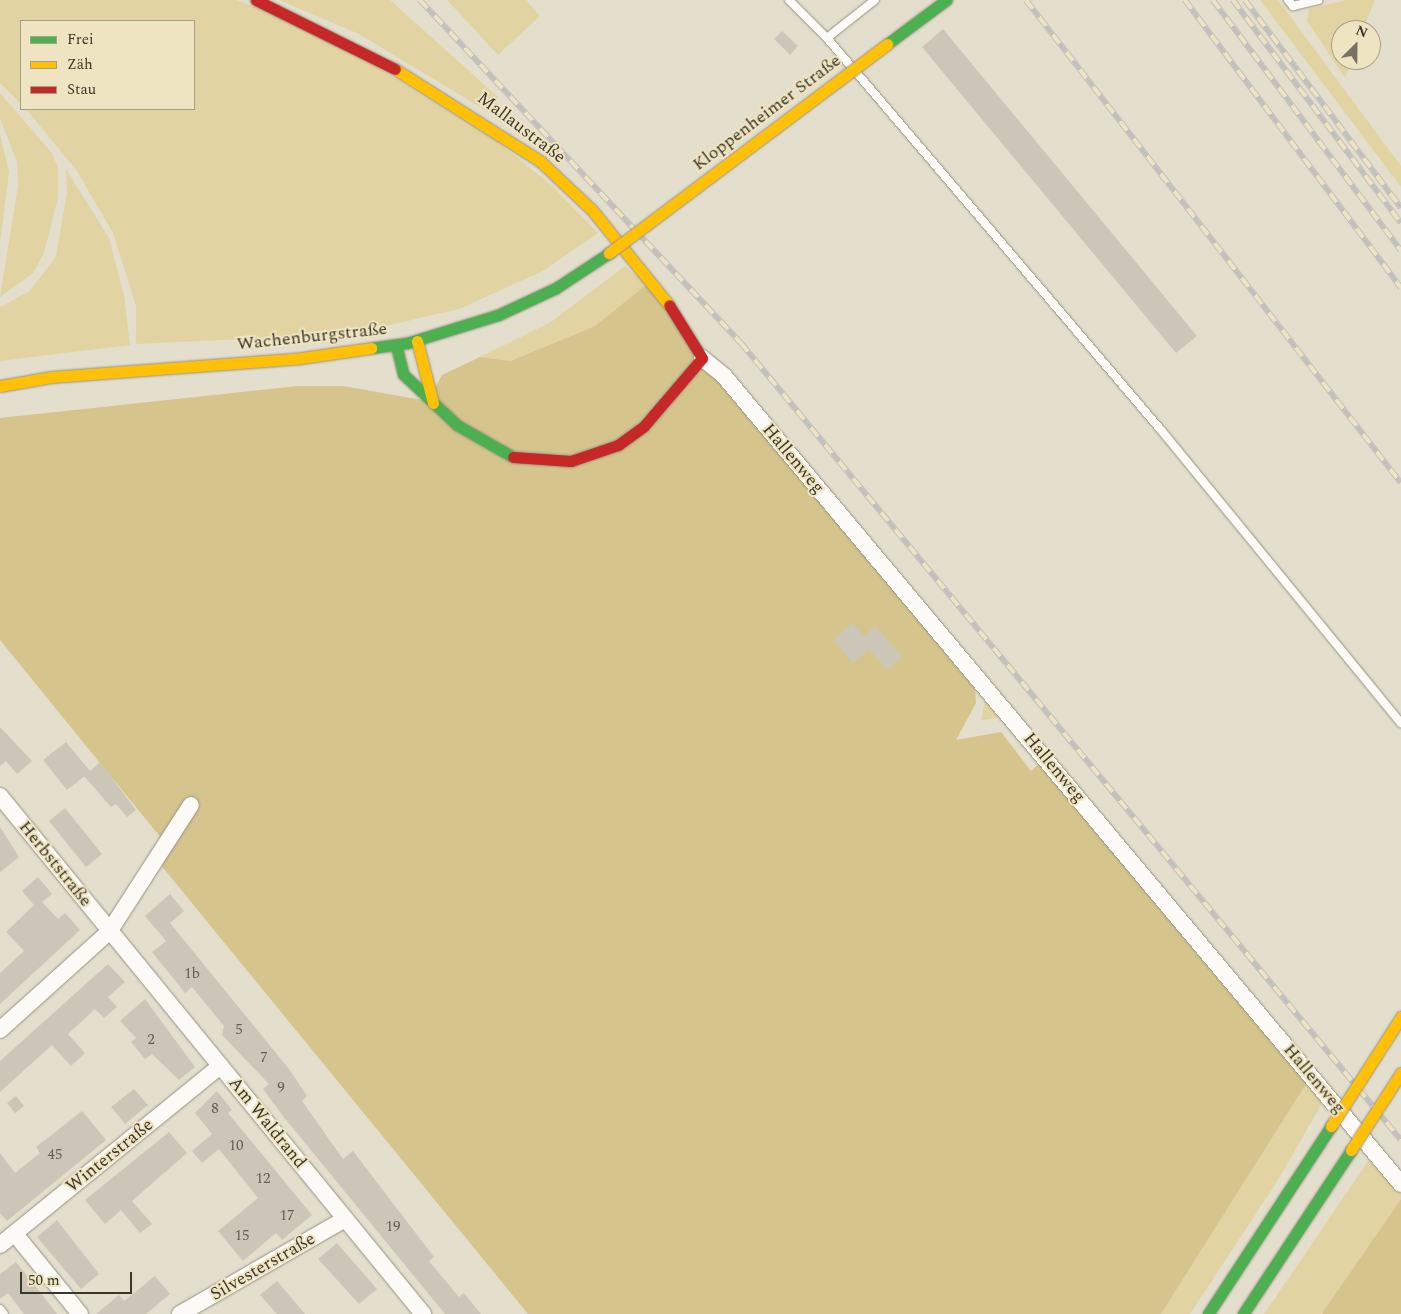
<!DOCTYPE html>
<meta charset="utf-8">
<style>
body{margin:0}
#map{position:relative;width:1401px;height:1314px;overflow:hidden;background:#e4decc;font-family:Spectral,serif}
div>[style]{position:absolute}
.green>*{inset:0;background:#e2d4a2}
.forest>*{inset:0;background:#d5c48c}
.building>*{inset:0;background:#cbc6b7}
.roads{filter:drop-shadow(0 0 1px #969283) drop-shadow(0 0 1px #969283)}
.lane>*{height:8px;margin:-4px;padding:0 4px;transform-origin:4px;border-radius:4px;background:#fbfaf7}
.street>*{height:16px;margin:-8px;padding:0 8px;transform-origin:8px;border-radius:8px;background:#fbfaf7}
.fast>*{height:11px;margin:-5.5px;padding:0 5.5px;transform-origin:5.5px;border-radius:5.5px;background:#4caf50}
.slow>*{height:11px;margin:-5.5px;padding:0 5.5px;transform-origin:5.5px;border-radius:5.5px;background:#ffc107}
.jam>*{height:11px;margin:-5.5px;padding:0 5.5px;transform-origin:5.5px;border-radius:5.5px;background:#c62828}
.rail>*{height:5.5px;margin-top:-2.75px;transform-origin:0;background:repeating-linear-gradient(90deg,#efe4c1 0 11px,#c2c0bc 0 22px);box-sizing:border-box;border-block:1px solid #c2c0bc}
.bridges{filter:drop-shadow(0 0 1px #969283) drop-shadow(0 0 1px #969283)}
.fast-bridge>*{height:11px;margin:-5.5px;padding:0 5.5px;transform-origin:5.5px;border-radius:5.5px;background:#4caf50}
.slow-bridge>*{height:11px;margin:-5.5px;padding:0 5.5px;transform-origin:5.5px;border-radius:5.5px;background:#ffc107}
span{translate:-50% -50%;white-space:nowrap;text-align:center;line-height:1.15;-webkit-text-stroke:4px #efe4c1;paint-order:stroke}
.number-label{font-size:15px;color:#615d4f}
.number-label span{-webkit-text-stroke-width:0}
.street-label{font-size:18px;color:#3b3729}
.legend{position:absolute;left:20px;top:20px;width:175px;height:90px;box-sizing:border-box;background:#efe4c1;border:1px solid #a79f84;margin:0;padding:6px 9px;list-style:none;font-size:15px;color:#3b3729}
.legend li{display:flex;align-items:center;gap:10px;height:25px}
.legend b{width:25px;border:1px solid #a79f84}
.north{position:absolute;left:1331px;top:20px;width:50px;height:50px;box-sizing:border-box;background:#efe4c1;border:1px solid #a79f84;border-radius:50%;rotate:23deg;font-size:14px;font-weight:700;line-height:20px;text-align:center;color:#3b3729}
.north::after{content:'';display:block;margin:auto;width:18px;height:22px;background:#767162;clip-path:polygon(50% 0,100% 100%,50% 72%,0 100%)}
.scale{position:absolute;left:20px;top:1272px;width:112px;height:22px;box-sizing:border-box;border:2px solid #3b3729;border-top:0;padding-left:6px;font-size:15px;line-height:18px;white-space:nowrap;color:#3b3729;-webkit-text-stroke:4px #efe4c1;paint-order:stroke}
</style>
<div id="map">
<div class="green">
<i style="clip-path:polygon(0 0,236px 0,261px 9px,349px 50px,498px 142px,551px 185px,598px 233px,543px 271px,459px 309px,390px 325px,291px 337px,136px 344px,136px 306px,113px 233px,77px 171px,26px 109px,194px 109px,194px 21px,21px 21px,21px 104px,0 83px)"></i>
<i style="clip-path:polygon(279px 0,390px 0,498px 97px,495px 116px,359px 34px)"></i>
<i style="clip-path:polygon(447px 0,526px 0,540px 16px,498px 55px)"></i>
<i style="clip-path:polygon(1260px 0,1278px 0,1401px 166px,1401px 187px)"></i>
<i style="clip-path:polygon(1347px 0,1375px 0,1363px 30px,1341px 30px,1341px 60px,1352px 60px,1345px 78px,1307px 21px,1309px 9px)"></i>
<i style="clip-path:polygon(0 93px,51px 152px,58px 167px,58px 198px,44px 253px,33px 273px,0 297px,18px 186px,17px 162px,0 118px)"></i>
<i style="clip-path:polygon(0 134px,9px 172px,0 244px)"></i>
<i style="clip-path:polygon(66px 169px,109px 238px,124px 295px,130px 345px,0 361px,0 307px,30px 291px,56px 256px,67px 193px)"></i>
<i style="clip-path:polygon(625px 266px,647px 284px,595px 326px,509px 361px,480px 357px,551px 322px)"></i>
<i style="clip-path:polygon(985px 700px,1000px 718px,981px 720px)"></i>
<i style="clip-path:polygon(1308px 1081px,1324px 1100px,1278px 1180px,1190px 1314px,1161px 1314px)"></i>
<i style="clip-path:polygon(1369px 1160px,1401px 1193px,1401px 1199px,1321px 1314px,1264px 1314px)"></i>
</div>
<div class="forest">
<i style="clip-path:polygon(647px 284px,975px 689px,976px 703px,956px 740px,1001px 732px,1031px 771px,1040px 763px,1308px 1081px,1161px 1314px,528px 1314px,160px 864px,170px 849px,0 640px,0 418px,298px 386px,343px 386px,428px 401px,442px 375px,480px 357px,510px 361px,595px 326px)"></i>
<i style="clip-path:polygon(1401px 1199px,1401px 1314px,1323px 1314px,1322px 1313px)"></i>
</div>
<div class="building">
<i style="clip-path:polygon(943px 29px,1197px 336px,1176px 353px,922px 47px)"></i>
<i style="clip-path:polygon(782px 31px,798px 46px,790px 55px,774px 39px)"></i>
<i style="clip-path:polygon(852px 623px,864px 636px,875px 626px,902px 656px,887px 670px,869px 649px,853px 663px,833px 640px)"></i>
<i style="clip-path:polygon(0 727px,32px 761px,17px 774px,6px 761px,0 766px)"></i>
<i style="clip-path:polygon(66px 742px,90px 771px,100px 762px,136px 810px,127px 817px,116px 804px,111px 807px,84px 776px,90px 772px,67px 790px,43px 760px)"></i>
<i style="clip-path:polygon(65px 808px,102px 854px,86px 867px,49px 821px)"></i>
<i style="clip-path:polygon(0 827px,19px 857px,0 872px)"></i>
<i style="clip-path:polygon(38px 877px,52px 894px,42px 902px,58px 919px,65px 913px,80px 930px,0 1004px,0 973px,24px 951px,6px 932px,34px 905px,22px 891px)"></i>
<i style="clip-path:polygon(170px 894px,184px 911px,170px 923px,289px 1069px,307px 1096px,302px 1101px,343px 1159px,353px 1151px,434px 1257px,429px 1261px,459px 1297px,464px 1293px,481px 1314px,445px 1314px,283px 1116px,263px 1089px,269px 1084px,222px 1035px,224px 1026px,192px 987px,185px 993px,152px 952px,166px 941px,145px 916px)"></i>
<i style="clip-path:polygon(108px 964px,125px 982px,108px 997px,117px 1007px,104px 1018px,95px 1009px,68px 1034px,85px 1053px,71px 1066px,52px 1045px,0 1092px,0 1061px)"></i>
<i style="clip-path:polygon(145px 999px,195px 1067px,179px 1080px,152px 1054px,145px 1059px,131px 1042px,136px 1038px,120px 1021px)"></i>
<i style="clip-path:polygon(134px 1089px,148px 1105px,125px 1124px,111px 1107px)"></i>
<i style="clip-path:polygon(217px 1091px,232px 1110px,228px 1113px,312px 1215px,282px 1240px,276px 1233px,243px 1261px,218px 1231px,258px 1198px,219px 1149px,202px 1163px,192px 1151px,212px 1134px,195px 1113px)"></i>
<i style="clip-path:polygon(16px 1096px,24px 1106px,15px 1113px,7px 1103px)"></i>
<i style="clip-path:polygon(82px 1111px,106px 1140px,7px 1221px,0 1213px,0 1153px,15px 1173px,40px 1153px,36px 1147px)"></i>
<i style="clip-path:polygon(169px 1132px,187px 1153px,132px 1201px,152px 1224px,140px 1233px,121px 1210px,105px 1224px,85px 1200px)"></i>
<i style="clip-path:polygon(57px 1220px,99px 1274px,81px 1289px,37px 1237px)"></i>
<i style="clip-path:polygon(337px 1243px,377px 1289px,359px 1304px,318px 1259px)"></i>
<i style="clip-path:polygon(16px 1262px,40px 1292px,57px 1314px,24px 1314px,8px 1293px,0 1299px,0 1274px)"></i>
<i style="clip-path:polygon(155px 1276px,170px 1294px,146px 1314px,96px 1314px,119px 1295px,124px 1301px)"></i>
<i style="clip-path:polygon(277px 1281px,305px 1314px,277px 1314px,260px 1295px)"></i>
</div>
<div class="roads">
<div class="lane">
<i style="left:789px;top:0;width:54px;rotate:45deg"></i>
<i style="left:827px;top:38px;width:515px;rotate:49.57deg"></i>
<i style="left:1161px;top:430px;width:379px;rotate:50.7deg"></i>
<i style="left:1288px;top:0;width:8px;rotate:50deg"></i>
<i style="left:1293px;top:6px;width:26px;rotate:-13deg"></i>
<i style="left:827px;top:38px;width:61px;rotate:-38.4deg"></i>
<i style="left:0;top:1309px;width:6px;rotate:51deg"></i>
</div>
<div class="street">
<i style="left:702px;top:358px;width:28px;rotate:39deg"></i>
<i style="left:724px;top:376px;width:1054px;rotate:50.04deg"></i>
<i style="left:0;top:796px;width:669px;rotate:50.76deg"></i>
<i style="left:0;top:1030px;width:147px;rotate:-42deg"></i>
<i style="left:109px;top:932px;width:151px;rotate:-57.2deg"></i>
<i style="left:15px;top:1234px;width:103px;rotate:50.9deg"></i>
<i style="left:0;top:1245px;width:284px;rotate:-39.1deg"></i>
<i style="left:180px;top:1314px;width:190px;rotate:-29.9deg"></i>
</div>
<div class="fast">
<i style="left:396px;top:345px;width:30px;rotate:76deg"></i>
<i style="left:403px;top:374px;width:74px;rotate:43.4deg"></i>
<i style="left:457px;top:425px;width:64px;rotate:29.7deg"></i>
<i style="left:371px;top:348px;width:36px;rotate:-8deg"></i>
<i style="left:407px;top:343px;width:95px;rotate:-17.1deg"></i>
<i style="left:498px;top:315px;width:64px;rotate:-25deg"></i>
<i style="left:556px;top:288px;width:64px;rotate:-33.4deg"></i>
<i style="left:1208px;top:1314px;width:225px;rotate:-56.8deg"></i>
<i style="left:1243px;top:1314px;width:196px;rotate:-56.6deg"></i>
</div>
<div class="slow">
<i style="left:395px;top:69px;width:172px;rotate:32.4deg"></i>
<i style="left:540px;top:161px;width:71px;rotate:43.3deg"></i>
<i style="left:592px;top:210px;width:122px;rotate:51deg"></i>
<i style="left:417px;top:341px;width:64px;rotate:75.5deg"></i>
<i style="left:0;top:386px;width:52px;rotate:-10deg"></i>
<i style="left:51px;top:377px;width:251px;rotate:-4.3deg"></i>
<i style="left:301px;top:358px;width:71px;rotate:-8.1deg"></i>
</div>
<div class="jam">
<i style="left:256px;top:0;width:155px;rotate:26.4deg"></i>
<i style="left:513px;top:457px;width:58px;rotate:3.9deg"></i>
<i style="left:571px;top:461px;width:50px;rotate:-18.8deg"></i>
<i style="left:618px;top:445px;width:32px;rotate:-36deg"></i>
<i style="left:644px;top:426px;width:89px;rotate:-49.5deg"></i>
<i style="left:702px;top:358px;width:62px;rotate:-121.9deg"></i>
</div>
</div>
<div class="rail">
<i style="left:420px;top:0;width:470px;rotate:46.9deg"></i>
<i style="left:741px;top:343px;width:1035px;rotate:50.37deg"></i>
<i style="left:1026px;top:0;width:611px;rotate:52.17deg"></i>
<i style="left:1185px;top:0;width:360px;rotate:53.1deg"></i>
<i style="left:1213px;top:0;width:313px;rotate:53.1deg"></i>
<i style="left:1233px;top:0;width:279px;rotate:53deg"></i>
<i style="left:1245px;top:0;width:260px;rotate:53.1deg"></i>
</div>
<div class="bridges">
<div class="fast-bridge">
<i style="left:887px;top:44px;width:74px;rotate:-36.7deg"></i>
</div>
<div class="slow-bridge">
<i style="left:609px;top:253px;width:348px;rotate:-36.9deg"></i>
<i style="left:1331px;top:1126px;width:130px;rotate:-57.3deg"></i>
<i style="left:1351px;top:1150px;width:92px;rotate:-57deg"></i>
</div>
</div>
<div class="number-label">
<span style="left:192px;top:974px">1b</span>
<span style="left:239px;top:1030px">5</span>
<span style="left:151px;top:1040px">2</span>
<span style="left:264px;top:1058px">7</span>
<span style="left:281px;top:1088px">9</span>
<span style="left:215px;top:1109px">8</span>
<span style="left:236px;top:1146px">10</span>
<span style="left:55px;top:1155px">45</span>
<span style="left:263px;top:1179px">12</span>
<span style="left:287px;top:1216px">17</span>
<span style="left:393px;top:1227px">19</span>
<span style="left:242px;top:1236px">15</span>
</div>
<div class="street-label">
<span style="left:767px;top:113px;rotate:-37deg">Kloppenheimer Straße</span>
<span style="left:521px;top:128px;rotate:37deg">Mallaustraße</span>
<span style="left:312px;top:337px;rotate:-6deg">Wachenburgstraße</span>
<span style="left:793px;top:459px;rotate:50deg">Hallenweg</span>
<span style="left:1054px;top:768px;rotate:50deg">Hallenweg</span>
<span style="left:55px;top:864px;rotate:51deg">Herbststraße</span>
<span style="left:1314px;top:1079px;rotate:50deg">Hallenweg</span>
<span style="left:267px;top:1123px;rotate:51deg">Am Waldrand</span>
<span style="left:110px;top:1156px;rotate:-39deg">Winterstraße</span>
<span style="left:263px;top:1267px;rotate:-30deg">Silvesterstraße</span>
</div>
<ul class="legend">
<li><b style="height:6px;background:#4caf50"></b>Frei</li>
<li><b style="height:6px;background:#ffc107"></b>Zäh</li>
<li><b style="height:6px;background:#c62828"></b>Stau</li>
</ul>
<div class="north">N</div>
<div class="scale">50 m</div>
</div>
